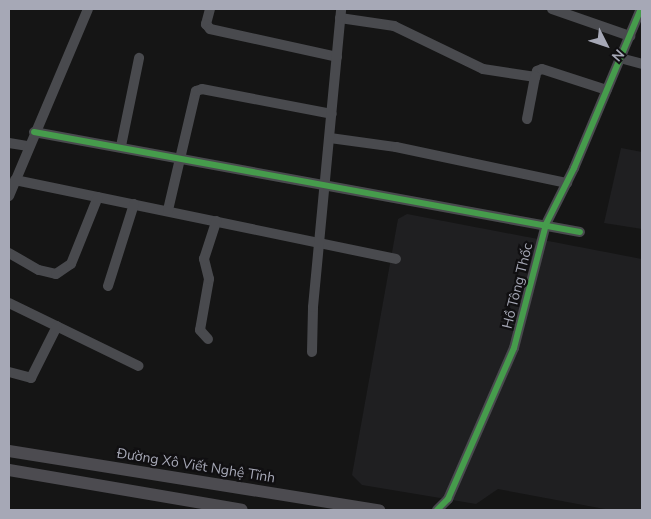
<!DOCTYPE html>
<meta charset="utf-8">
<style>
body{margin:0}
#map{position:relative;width:651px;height:519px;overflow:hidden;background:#151515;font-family:"Nunito Sans",sans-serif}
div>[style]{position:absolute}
.built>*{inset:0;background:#1f1f21}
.minor>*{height:10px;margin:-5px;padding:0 5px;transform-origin:5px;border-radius:5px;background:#494a4e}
.major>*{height:12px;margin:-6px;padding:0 6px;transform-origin:6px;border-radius:6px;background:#4c4b50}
.cycleway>*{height:6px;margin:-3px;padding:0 3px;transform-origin:3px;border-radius:3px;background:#469c4c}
span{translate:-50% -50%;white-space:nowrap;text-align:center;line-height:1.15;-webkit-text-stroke:4.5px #100f11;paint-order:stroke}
.street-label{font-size:14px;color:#a6a8b6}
.frame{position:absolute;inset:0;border:10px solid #a6a8b6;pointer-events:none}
.north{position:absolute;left:581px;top:20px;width:50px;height:50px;-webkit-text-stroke:4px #100f11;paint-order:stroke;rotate:131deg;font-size:14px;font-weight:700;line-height:20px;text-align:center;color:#a6a8b6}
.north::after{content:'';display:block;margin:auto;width:18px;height:22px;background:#a6a8b6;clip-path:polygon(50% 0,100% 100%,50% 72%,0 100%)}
</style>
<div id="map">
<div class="built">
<i style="clip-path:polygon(621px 148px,642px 152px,642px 229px,604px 223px)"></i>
<i style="clip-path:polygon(407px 214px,642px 259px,642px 510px,610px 510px,498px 489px,476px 504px,362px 485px,352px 475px,398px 219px)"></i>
</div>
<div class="minor">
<i style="left:210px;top:9px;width:16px;rotate:105deg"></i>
<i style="left:206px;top:24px;width:6px;rotate:51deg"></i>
<i style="left:210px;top:29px;width:130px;rotate:12.4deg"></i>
<i style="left:552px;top:9px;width:83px;rotate:19.1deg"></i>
<i style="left:340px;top:18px;width:55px;rotate:8.4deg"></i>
<i style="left:394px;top:26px;width:99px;rotate:25.8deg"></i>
<i style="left:483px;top:69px;width:53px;rotate:8.7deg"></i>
<i style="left:535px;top:77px;width:6px;rotate:-72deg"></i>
<i style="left:537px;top:71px;width:5px;rotate:-22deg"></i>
<i style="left:542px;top:69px;width:68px;rotate:17.9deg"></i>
<i style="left:620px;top:58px;width:23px;rotate:15deg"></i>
<i style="left:527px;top:119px;width:43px;rotate:-79.2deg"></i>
<i style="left:34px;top:132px;width:555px;rotate:10.38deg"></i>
<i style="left:330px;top:138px;width:67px;rotate:7.8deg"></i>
<i style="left:396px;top:147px;width:175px;rotate:11.9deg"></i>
<i style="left:9px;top:143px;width:18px;rotate:9deg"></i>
<i style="left:121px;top:146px;width:90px;rotate:-78.4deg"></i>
<i style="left:15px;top:180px;width:389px;rotate:11.7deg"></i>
<i style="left:9px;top:196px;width:203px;rotate:-67.1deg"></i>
<i style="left:168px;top:210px;width:122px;rotate:-76.8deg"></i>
<i style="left:196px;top:91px;width:6px;rotate:-18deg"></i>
<i style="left:202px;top:89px;width:132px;rotate:10.9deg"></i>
<i style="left:9px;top:253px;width:34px;rotate:30deg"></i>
<i style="left:39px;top:270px;width:17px;rotate:13deg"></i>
<i style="left:56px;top:274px;width:18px;rotate:-34deg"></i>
<i style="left:71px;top:264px;width:72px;rotate:-68.1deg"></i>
<i style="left:108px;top:286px;width:86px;rotate:-72.4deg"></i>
<i style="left:9px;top:303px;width:144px;rotate:25.9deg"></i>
<i style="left:208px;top:339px;width:12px;rotate:-132deg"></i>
<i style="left:200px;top:330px;width:52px;rotate:-80deg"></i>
<i style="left:209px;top:279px;width:21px;rotate:-104deg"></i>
<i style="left:204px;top:259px;width:40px;rotate:-72deg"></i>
<i style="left:312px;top:352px;width:45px;rotate:-88.7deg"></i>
<i style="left:313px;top:307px;width:299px;rotate:-84.6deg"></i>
<i style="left:9px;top:372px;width:23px;rotate:15deg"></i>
<i style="left:31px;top:378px;width:58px;rotate:-63.4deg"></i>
<i style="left:437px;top:510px;width:16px;rotate:-45deg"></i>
<i style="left:448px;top:499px;width:165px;rotate:-66.4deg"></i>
<i style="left:514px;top:348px;width:128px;rotate:-75.5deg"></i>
<i style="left:546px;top:224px;width:63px;rotate:-63.4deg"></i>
<i style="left:574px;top:168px;width:173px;rotate:-67.2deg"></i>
</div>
<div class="major">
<i style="left:9px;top:451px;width:375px;rotate:9.1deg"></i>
<i style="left:9px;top:470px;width:236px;rotate:9.7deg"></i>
</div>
<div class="cycleway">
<i style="left:34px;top:132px;width:555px;rotate:10.38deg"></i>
<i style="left:437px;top:510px;width:16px;rotate:-45deg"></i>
<i style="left:448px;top:499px;width:165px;rotate:-66.4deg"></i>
<i style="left:514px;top:348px;width:128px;rotate:-75.5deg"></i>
<i style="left:546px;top:224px;width:63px;rotate:-63.4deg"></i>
<i style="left:574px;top:168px;width:173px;rotate:-67.2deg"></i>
</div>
<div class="street-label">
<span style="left:518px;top:286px;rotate:-76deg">Hồ Tông Thốc</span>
<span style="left:196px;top:466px;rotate:9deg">Đường Xô Viết Nghệ Tĩnh</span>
</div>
<div class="frame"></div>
<div class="north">N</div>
</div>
